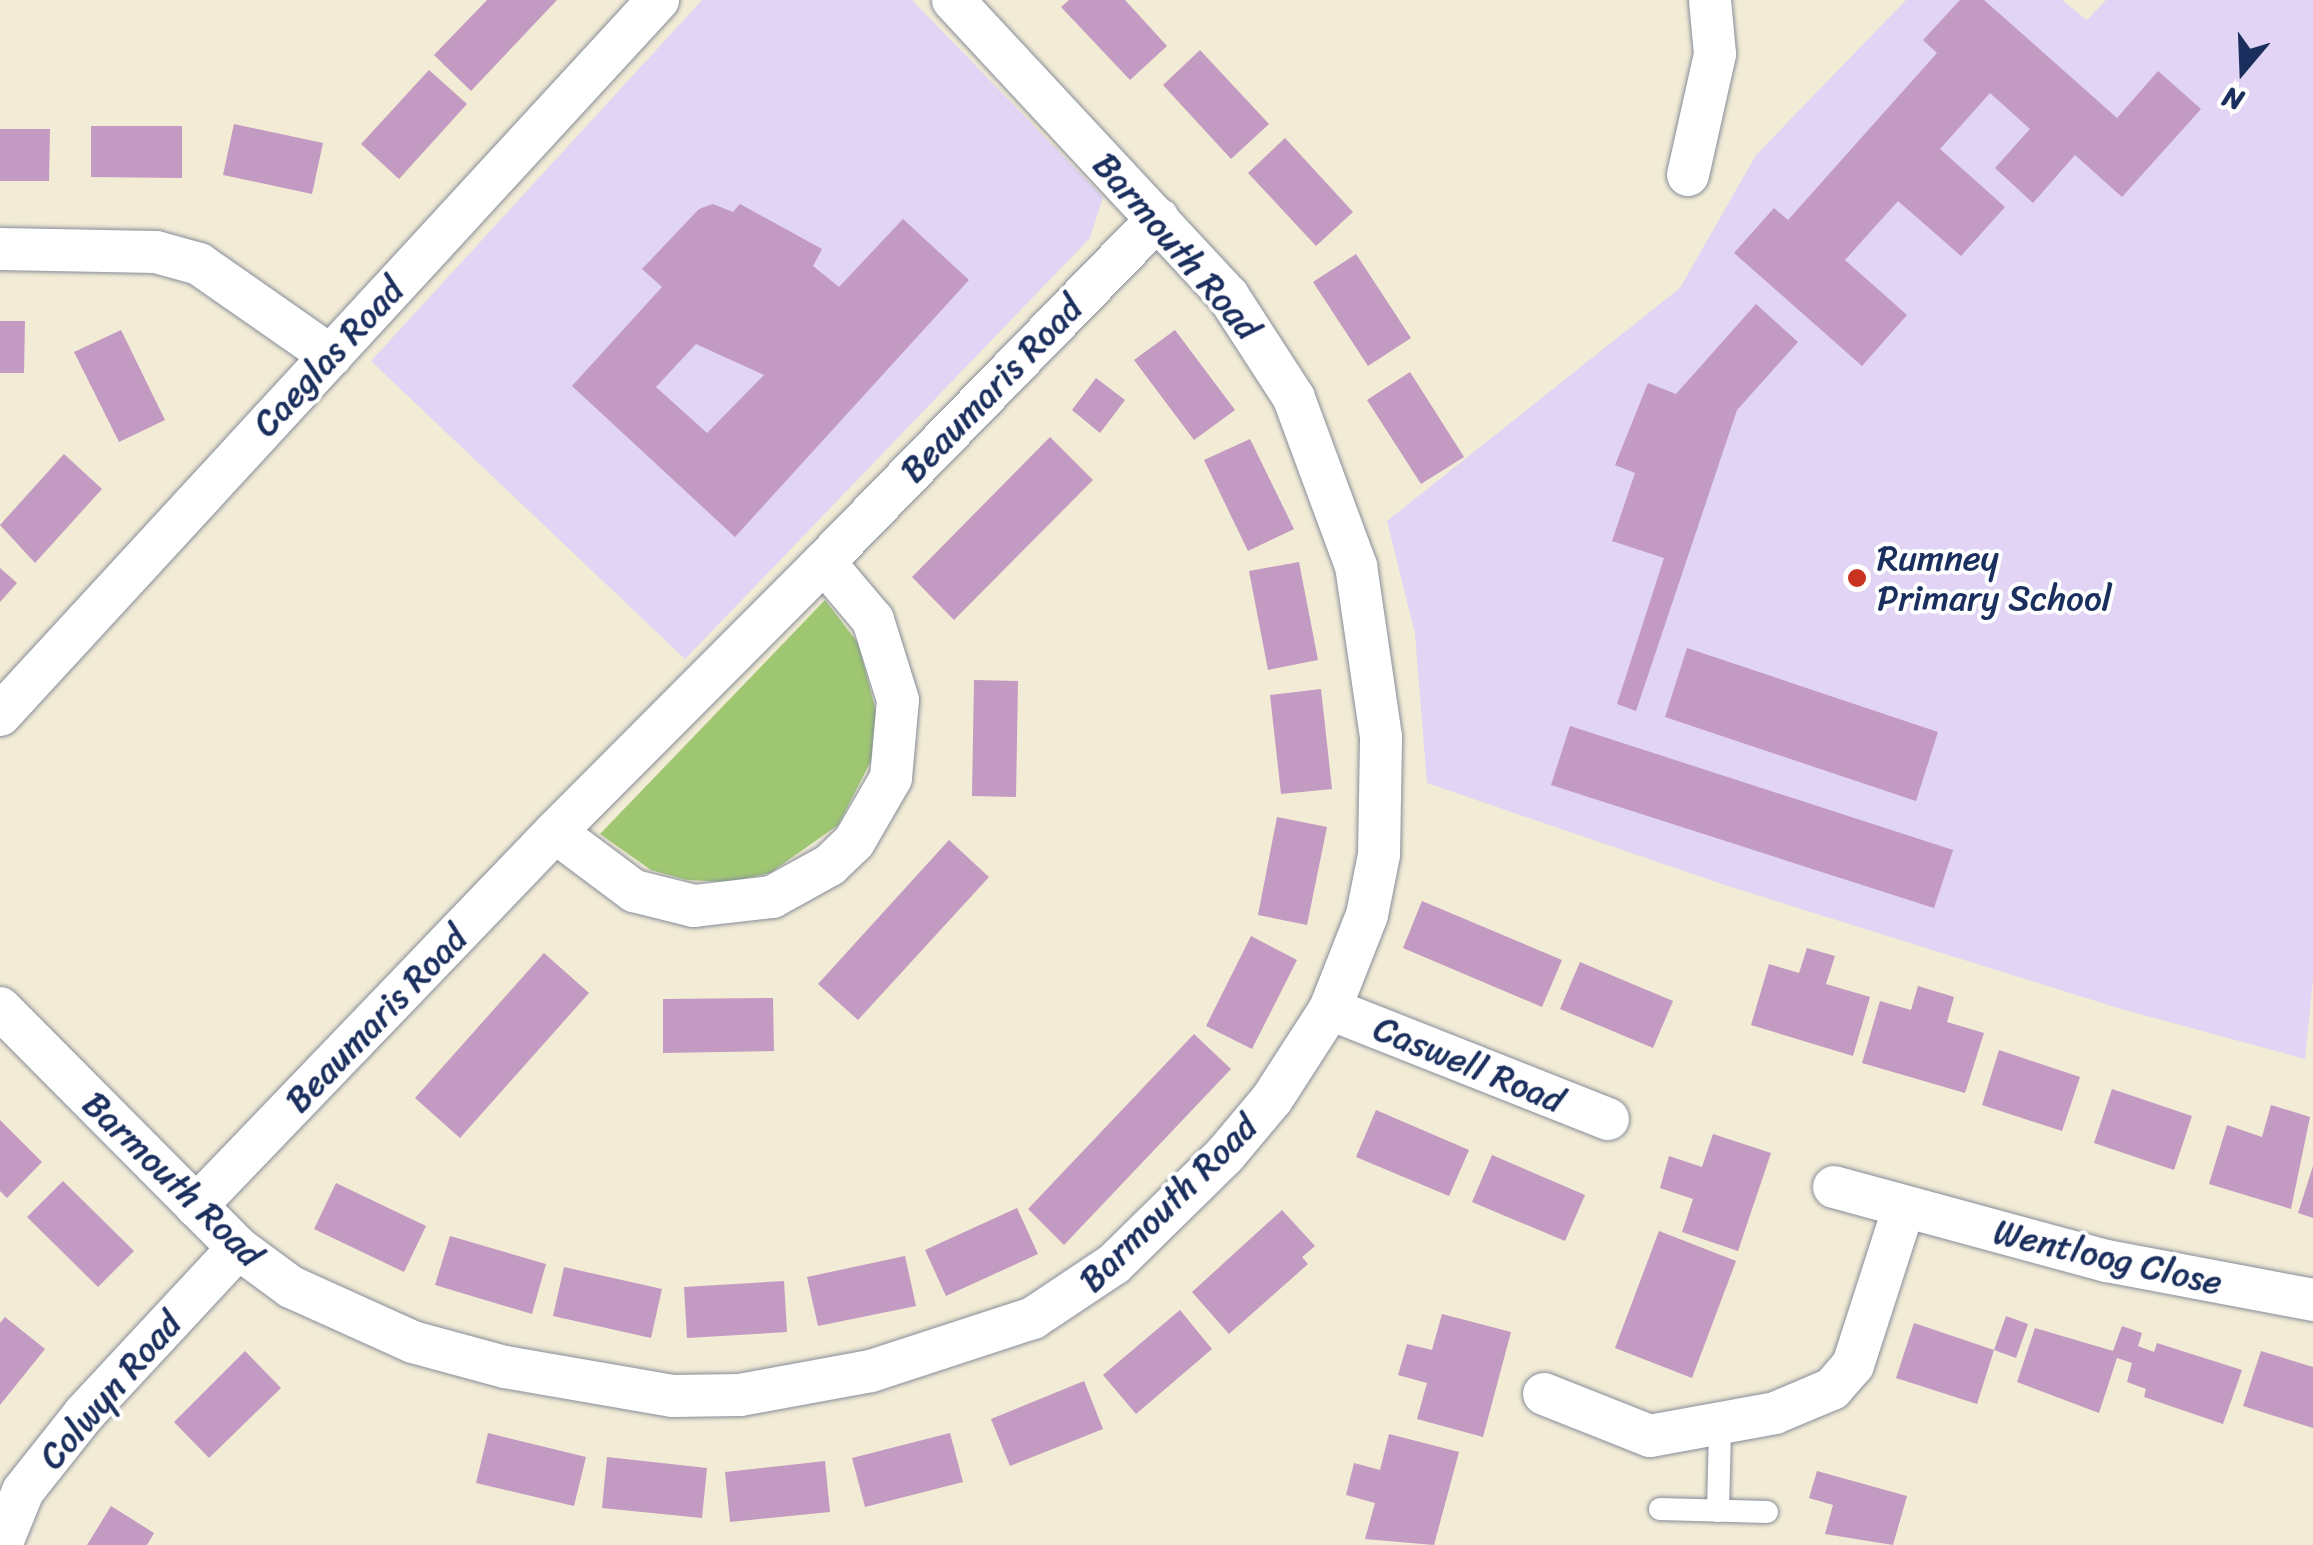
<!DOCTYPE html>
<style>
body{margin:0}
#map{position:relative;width:2313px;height:1545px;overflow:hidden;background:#f2ebd5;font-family:Sriracha,sans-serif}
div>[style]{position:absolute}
.built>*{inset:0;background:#e1d4f4}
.green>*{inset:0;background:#9fc772}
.building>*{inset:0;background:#c39ac1}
.roads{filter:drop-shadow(0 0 2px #868d9a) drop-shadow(0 0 2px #868d9a)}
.service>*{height:22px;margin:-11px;padding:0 11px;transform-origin:11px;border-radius:11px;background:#fff}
.minor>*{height:42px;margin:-21px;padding:0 21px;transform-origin:21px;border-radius:21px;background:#fff}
.dots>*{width:28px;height:28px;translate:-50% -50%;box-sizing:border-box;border:5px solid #fff;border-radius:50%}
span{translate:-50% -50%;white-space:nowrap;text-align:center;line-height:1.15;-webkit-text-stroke:8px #fff;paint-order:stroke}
.street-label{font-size:35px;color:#1b2f5e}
.poi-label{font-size:35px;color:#1b2f5e}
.left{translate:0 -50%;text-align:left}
.north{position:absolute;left:2193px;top:20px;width:100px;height:100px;-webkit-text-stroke:8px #fff;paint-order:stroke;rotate:199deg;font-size:28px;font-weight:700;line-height:40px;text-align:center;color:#1b2f5e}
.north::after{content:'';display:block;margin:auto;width:35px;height:45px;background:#1b2f5e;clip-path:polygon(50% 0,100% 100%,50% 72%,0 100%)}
</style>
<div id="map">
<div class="built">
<i style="clip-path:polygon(702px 0,912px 0,1103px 197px,1090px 238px,685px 659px,371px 361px)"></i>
<i style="clip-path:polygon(1906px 0,2062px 0,2087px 20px,2106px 0,2313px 0,2313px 979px,2305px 1059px,2118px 1008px,1728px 886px,1427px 783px,1415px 634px,1387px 521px,1680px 288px,1756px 155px)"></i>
</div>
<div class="green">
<i style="clip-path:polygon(825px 600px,858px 643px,877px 715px,873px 757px,838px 825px,770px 873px,730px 882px,687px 880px,651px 870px,600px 834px)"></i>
</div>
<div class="building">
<i style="clip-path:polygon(487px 0,557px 0,471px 91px,434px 55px)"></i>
<i style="clip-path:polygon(1069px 0,1125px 0,1167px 46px,1130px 80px,1061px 7px)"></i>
<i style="clip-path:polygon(1960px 0,1984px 0,2117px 118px,2158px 71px,2201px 109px,2122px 197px,2075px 155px,2033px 203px,1995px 168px,2030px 129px,1990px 93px,1940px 149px,2005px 207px,1961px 256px,1898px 201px,1845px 260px,1907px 315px,1862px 366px,1734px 253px,1774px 208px,1788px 220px,1937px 53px,1923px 40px)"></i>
<i style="clip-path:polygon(1200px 50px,1269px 124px,1231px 159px,1163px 85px)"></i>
<i style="clip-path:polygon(429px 70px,467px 104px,399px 179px,361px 144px)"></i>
<i style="clip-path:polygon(234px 124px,323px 143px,312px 194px,223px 175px)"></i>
<i style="clip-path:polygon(91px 126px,182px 126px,182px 178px,91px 177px)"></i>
<i style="clip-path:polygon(0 129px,50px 129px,49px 181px,0 181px)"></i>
<i style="clip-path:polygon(1285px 138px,1353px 212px,1316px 246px,1248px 173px)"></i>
<i style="clip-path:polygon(evenodd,713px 204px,733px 212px,740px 204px,822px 249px,813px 266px,839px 287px,903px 219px,969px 280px,735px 537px,572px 386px,662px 287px,642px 269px,699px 209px,713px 204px,696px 344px,764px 375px,707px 433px,656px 387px,696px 344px)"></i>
<i style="clip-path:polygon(1356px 254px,1411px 338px,1368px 366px,1313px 282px)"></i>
<i style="clip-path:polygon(1756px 304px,1798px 342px,1737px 410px,1636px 711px,1617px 704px,1664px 558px,1612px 541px,1635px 473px,1615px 465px,1648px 383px,1676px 394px)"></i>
<i style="clip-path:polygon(0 321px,25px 321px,24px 373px,0 373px)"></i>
<i style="clip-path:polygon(121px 330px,165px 420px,119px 442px,74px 352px)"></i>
<i style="clip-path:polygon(1175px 330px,1235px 410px,1194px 440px,1134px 360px)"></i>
<i style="clip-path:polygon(1410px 372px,1464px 457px,1421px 484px,1367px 400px)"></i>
<i style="clip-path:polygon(1096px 378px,1125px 400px,1100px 433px,1072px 410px)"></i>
<i style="clip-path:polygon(1050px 437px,1093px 480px,954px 620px,912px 577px)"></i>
<i style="clip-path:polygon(1250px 439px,1294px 529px,1248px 551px,1204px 460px)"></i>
<i style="clip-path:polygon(64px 454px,102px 489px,35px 563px,0 525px)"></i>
<i style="clip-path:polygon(1299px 562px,1318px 660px,1268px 670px,1249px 571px)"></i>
<i style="clip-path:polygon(0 568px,17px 583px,0 602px)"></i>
<i style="clip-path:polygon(1687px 648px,1938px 732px,1916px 801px,1665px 717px)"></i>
<i style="clip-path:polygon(974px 680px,1018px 681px,1016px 797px,972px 796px)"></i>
<i style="clip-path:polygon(1321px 689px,1332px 789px,1281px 794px,1270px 695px)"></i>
<i style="clip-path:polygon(1570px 726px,1953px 850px,1934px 908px,1551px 785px)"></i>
<i style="clip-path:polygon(1277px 817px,1327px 827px,1307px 925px,1258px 915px)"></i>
<i style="clip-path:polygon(949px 840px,989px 877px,858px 1020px,818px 984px)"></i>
<i style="clip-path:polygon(1422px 901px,1562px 960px,1542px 1007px,1403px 948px)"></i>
<i style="clip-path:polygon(1251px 936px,1297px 960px,1252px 1049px,1206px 1026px)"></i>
<i style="clip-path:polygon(1807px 948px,1835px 956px,1826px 984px,1870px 997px,1853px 1056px,1751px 1025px,1769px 964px,1799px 973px)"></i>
<i style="clip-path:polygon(544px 953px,589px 993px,460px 1138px,415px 1098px)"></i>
<i style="clip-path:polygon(1580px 962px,1673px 1001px,1653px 1048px,1560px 1009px)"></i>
<i style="clip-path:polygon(1918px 986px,1954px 997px,1947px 1022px,1984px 1033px,1965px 1093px,1862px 1063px,1880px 1001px,1911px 1010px)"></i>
<i style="clip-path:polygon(773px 998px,774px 1051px,663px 1053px,663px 999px)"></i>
<i style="clip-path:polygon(1194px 1034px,1231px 1069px,1064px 1245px,1028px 1209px)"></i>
<i style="clip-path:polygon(1999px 1050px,2080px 1077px,2062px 1131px,1982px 1105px)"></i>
<i style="clip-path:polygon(2112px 1089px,2192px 1116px,2174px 1170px,2094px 1143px)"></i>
<i style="clip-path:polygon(2271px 1105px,2310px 1117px,2291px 1209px,2209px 1184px,2227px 1125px,2262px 1137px)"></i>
<i style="clip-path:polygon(1376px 1110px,1469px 1150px,1449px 1196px,1356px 1157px)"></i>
<i style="clip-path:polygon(0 1120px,42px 1162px,7px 1198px,0 1191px)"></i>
<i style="clip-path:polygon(1713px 1134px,1771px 1153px,1738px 1251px,1682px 1232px,1693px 1199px,1660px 1188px,1669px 1156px,1702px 1167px)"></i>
<i style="clip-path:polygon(1492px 1155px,1585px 1195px,1565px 1241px,1472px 1202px)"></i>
<i style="clip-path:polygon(2313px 1166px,2313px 1218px,2298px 1213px)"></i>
<i style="clip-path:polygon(63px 1181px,134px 1251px,98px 1287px,27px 1217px)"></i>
<i style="clip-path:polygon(336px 1183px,426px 1226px,404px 1272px,314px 1229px)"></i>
<i style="clip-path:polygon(1017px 1208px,1038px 1254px,946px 1296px,925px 1250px)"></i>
<i style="clip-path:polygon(1282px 1210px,1315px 1246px,1302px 1257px,1308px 1264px,1229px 1334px,1192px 1292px)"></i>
<i style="clip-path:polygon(1659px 1231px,1736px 1261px,1692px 1378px,1615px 1348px)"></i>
<i style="clip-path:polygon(450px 1236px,546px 1264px,532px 1314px,435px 1285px)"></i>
<i style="clip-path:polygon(905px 1256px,916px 1306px,818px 1326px,807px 1277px)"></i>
<i style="clip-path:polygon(564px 1267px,662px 1289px,651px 1338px,553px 1316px)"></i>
<i style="clip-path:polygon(784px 1281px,787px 1332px,687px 1338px,684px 1287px)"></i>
<i style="clip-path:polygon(1180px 1310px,1212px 1349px,1136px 1414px,1103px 1375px)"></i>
<i style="clip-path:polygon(1442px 1314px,1511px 1332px,1483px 1437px,1417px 1419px,1427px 1383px,1398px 1375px,1407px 1344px,1432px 1350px)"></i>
<i style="clip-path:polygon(2006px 1316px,2028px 1324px,2016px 1358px,1994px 1350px)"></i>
<i style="clip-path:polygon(5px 1317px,45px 1349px,0 1405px,0 1323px)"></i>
<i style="clip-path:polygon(1914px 1323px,1994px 1350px,1977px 1404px,1896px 1378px)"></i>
<i style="clip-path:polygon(2122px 1326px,2142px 1333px,2138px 1346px,2154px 1352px,2157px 1343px,2242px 1370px,2223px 1424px,2144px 1397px,2146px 1389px,2127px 1382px,2132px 1363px,2117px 1358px,2099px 1413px,2017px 1382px,2035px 1328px,2113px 1351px)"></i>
<i style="clip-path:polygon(245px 1351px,281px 1388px,209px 1458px,174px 1422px)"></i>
<i style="clip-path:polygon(2261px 1351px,2313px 1367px,2313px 1428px,2243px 1406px)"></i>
<i style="clip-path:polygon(1084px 1381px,1103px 1429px,1010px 1466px,991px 1419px)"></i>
<i style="clip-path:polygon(488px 1433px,586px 1457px,574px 1506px,476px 1483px)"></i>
<i style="clip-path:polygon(950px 1433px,963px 1482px,865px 1507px,852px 1458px)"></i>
<i style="clip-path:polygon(1389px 1434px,1459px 1452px,1434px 1545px,1365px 1539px,1375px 1503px,1346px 1495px,1354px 1463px,1380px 1470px)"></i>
<i style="clip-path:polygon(607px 1457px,707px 1468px,702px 1518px,602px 1508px)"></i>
<i style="clip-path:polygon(825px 1461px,830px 1512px,730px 1522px,725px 1472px)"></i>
<i style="clip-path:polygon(1817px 1471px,1907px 1496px,1893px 1545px,1825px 1534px,1833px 1505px,1809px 1498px)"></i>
<i style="clip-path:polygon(111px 1506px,154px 1533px,147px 1545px,87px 1545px)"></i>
</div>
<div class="roads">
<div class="service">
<i style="left:1660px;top:1509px;width:107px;rotate:1.6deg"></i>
<i style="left:1718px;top:1511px;width:84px;rotate:-88.6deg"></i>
</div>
<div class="minor">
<i style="left:1688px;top:175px;width:124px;rotate:-77.4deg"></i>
<i style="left:1715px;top:54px;width:54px;rotate:-95.3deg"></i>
<i style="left:0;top:249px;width:156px;rotate:1.1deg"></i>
<i style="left:156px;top:252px;width:45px;rotate:15.6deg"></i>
<i style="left:199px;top:264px;width:161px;rotate:34.9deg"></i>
<i style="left:0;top:715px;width:972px;rotate:-47.38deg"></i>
<i style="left:555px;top:832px;width:381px;rotate:-45.1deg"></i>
<i style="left:0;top:1008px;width:338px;rotate:45.2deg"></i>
<i style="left:238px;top:1248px;width:66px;rotate:36.3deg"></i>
<i style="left:291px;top:1287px;width:134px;rotate:24.3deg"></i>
<i style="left:413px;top:1342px;width:95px;rotate:15.2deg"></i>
<i style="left:505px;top:1367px;width:170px;rotate:9.8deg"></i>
<i style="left:673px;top:1396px;width:67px;rotate:-0.9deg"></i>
<i style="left:740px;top:1395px;width:133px;rotate:-10.4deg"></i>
<i style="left:871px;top:1371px;width:170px;rotate:-18.1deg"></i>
<i style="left:1033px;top:1318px;width:97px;rotate:-33.7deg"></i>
<i style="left:1114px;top:1264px;width:156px;rotate:-44.5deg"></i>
<i style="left:1225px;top:1155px;width:73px;rotate:-50deg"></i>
<i style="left:1272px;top:1099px;width:107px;rotate:-57.2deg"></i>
<i style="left:1330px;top:1009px;width:101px;rotate:-68.5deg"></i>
<i style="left:1367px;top:915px;width:61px;rotate:-78.7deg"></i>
<i style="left:1379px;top:855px;width:118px;rotate:-89deg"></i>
<i style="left:1381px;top:737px;width:173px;rotate:-98.3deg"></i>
<i style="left:1356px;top:566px;width:179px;rotate:-110.3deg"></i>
<i style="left:1294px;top:398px;width:121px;rotate:-122.9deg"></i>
<i style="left:1228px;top:296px;width:404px;rotate:-132.9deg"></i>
<i style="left:1330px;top:1009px;width:299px;rotate:21.6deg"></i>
<i style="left:1834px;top:1187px;width:283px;rotate:15.2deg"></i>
<i style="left:2107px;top:1261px;width:210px;rotate:10.7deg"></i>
<i style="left:196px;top:1206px;width:518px;rotate:-46.17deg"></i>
<i style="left:555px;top:832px;width:99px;rotate:36.8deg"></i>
<i style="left:634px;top:891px;width:62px;rotate:14deg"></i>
<i style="left:694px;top:906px;width:79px;rotate:-6.6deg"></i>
<i style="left:772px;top:897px;width:66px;rotate:-28.9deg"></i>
<i style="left:830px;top:865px;width:33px;rotate:-44deg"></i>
<i style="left:854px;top:842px;width:74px;rotate:-60deg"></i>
<i style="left:891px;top:778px;width:78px;rotate:-84.9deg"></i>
<i style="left:898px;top:700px;width:84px;rotate:-107.4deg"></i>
<i style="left:873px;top:620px;width:76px;rotate:-130.2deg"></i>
<i style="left:824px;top:562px;width:479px;rotate:-45.8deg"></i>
<i style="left:1544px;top:1394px;width:114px;rotate:21.6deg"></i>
<i style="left:1650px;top:1436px;width:127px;rotate:-10.4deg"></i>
<i style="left:1775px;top:1413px;width:62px;rotate:-22.8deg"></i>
<i style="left:1832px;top:1389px;width:32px;rotate:-49deg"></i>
<i style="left:1853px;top:1365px;width:166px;rotate:-72.1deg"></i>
<i style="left:1px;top:1545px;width:58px;rotate:-67.8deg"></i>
<i style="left:23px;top:1491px;width:98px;rotate:-51.6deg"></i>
<i style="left:84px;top:1414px;width:226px;rotate:-47.1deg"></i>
</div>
</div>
<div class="dots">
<i style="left:1857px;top:578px;background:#c8321e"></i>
</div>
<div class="street-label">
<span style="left:1177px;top:246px;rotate:49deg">Barmouth Road</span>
<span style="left:328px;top:357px;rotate:-47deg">Caeglas Road</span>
<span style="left:991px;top:389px;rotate:-46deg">Beaumaris Road</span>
<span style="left:376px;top:1019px;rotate:-46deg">Beaumaris Road</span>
<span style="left:1469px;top:1064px;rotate:22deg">Caswell Road</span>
<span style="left:173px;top:1179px;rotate:44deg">Barmouth Road</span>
<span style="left:1168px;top:1203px;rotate:-45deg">Barmouth Road</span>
<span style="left:2108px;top:1257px;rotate:13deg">Wentloog Close</span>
<span style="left:110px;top:1390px;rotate:-49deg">Colwyn Road</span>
</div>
<div class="poi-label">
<span class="left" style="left:1877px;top:578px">Rumney<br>Primary School</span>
</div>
<div class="north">N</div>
</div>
